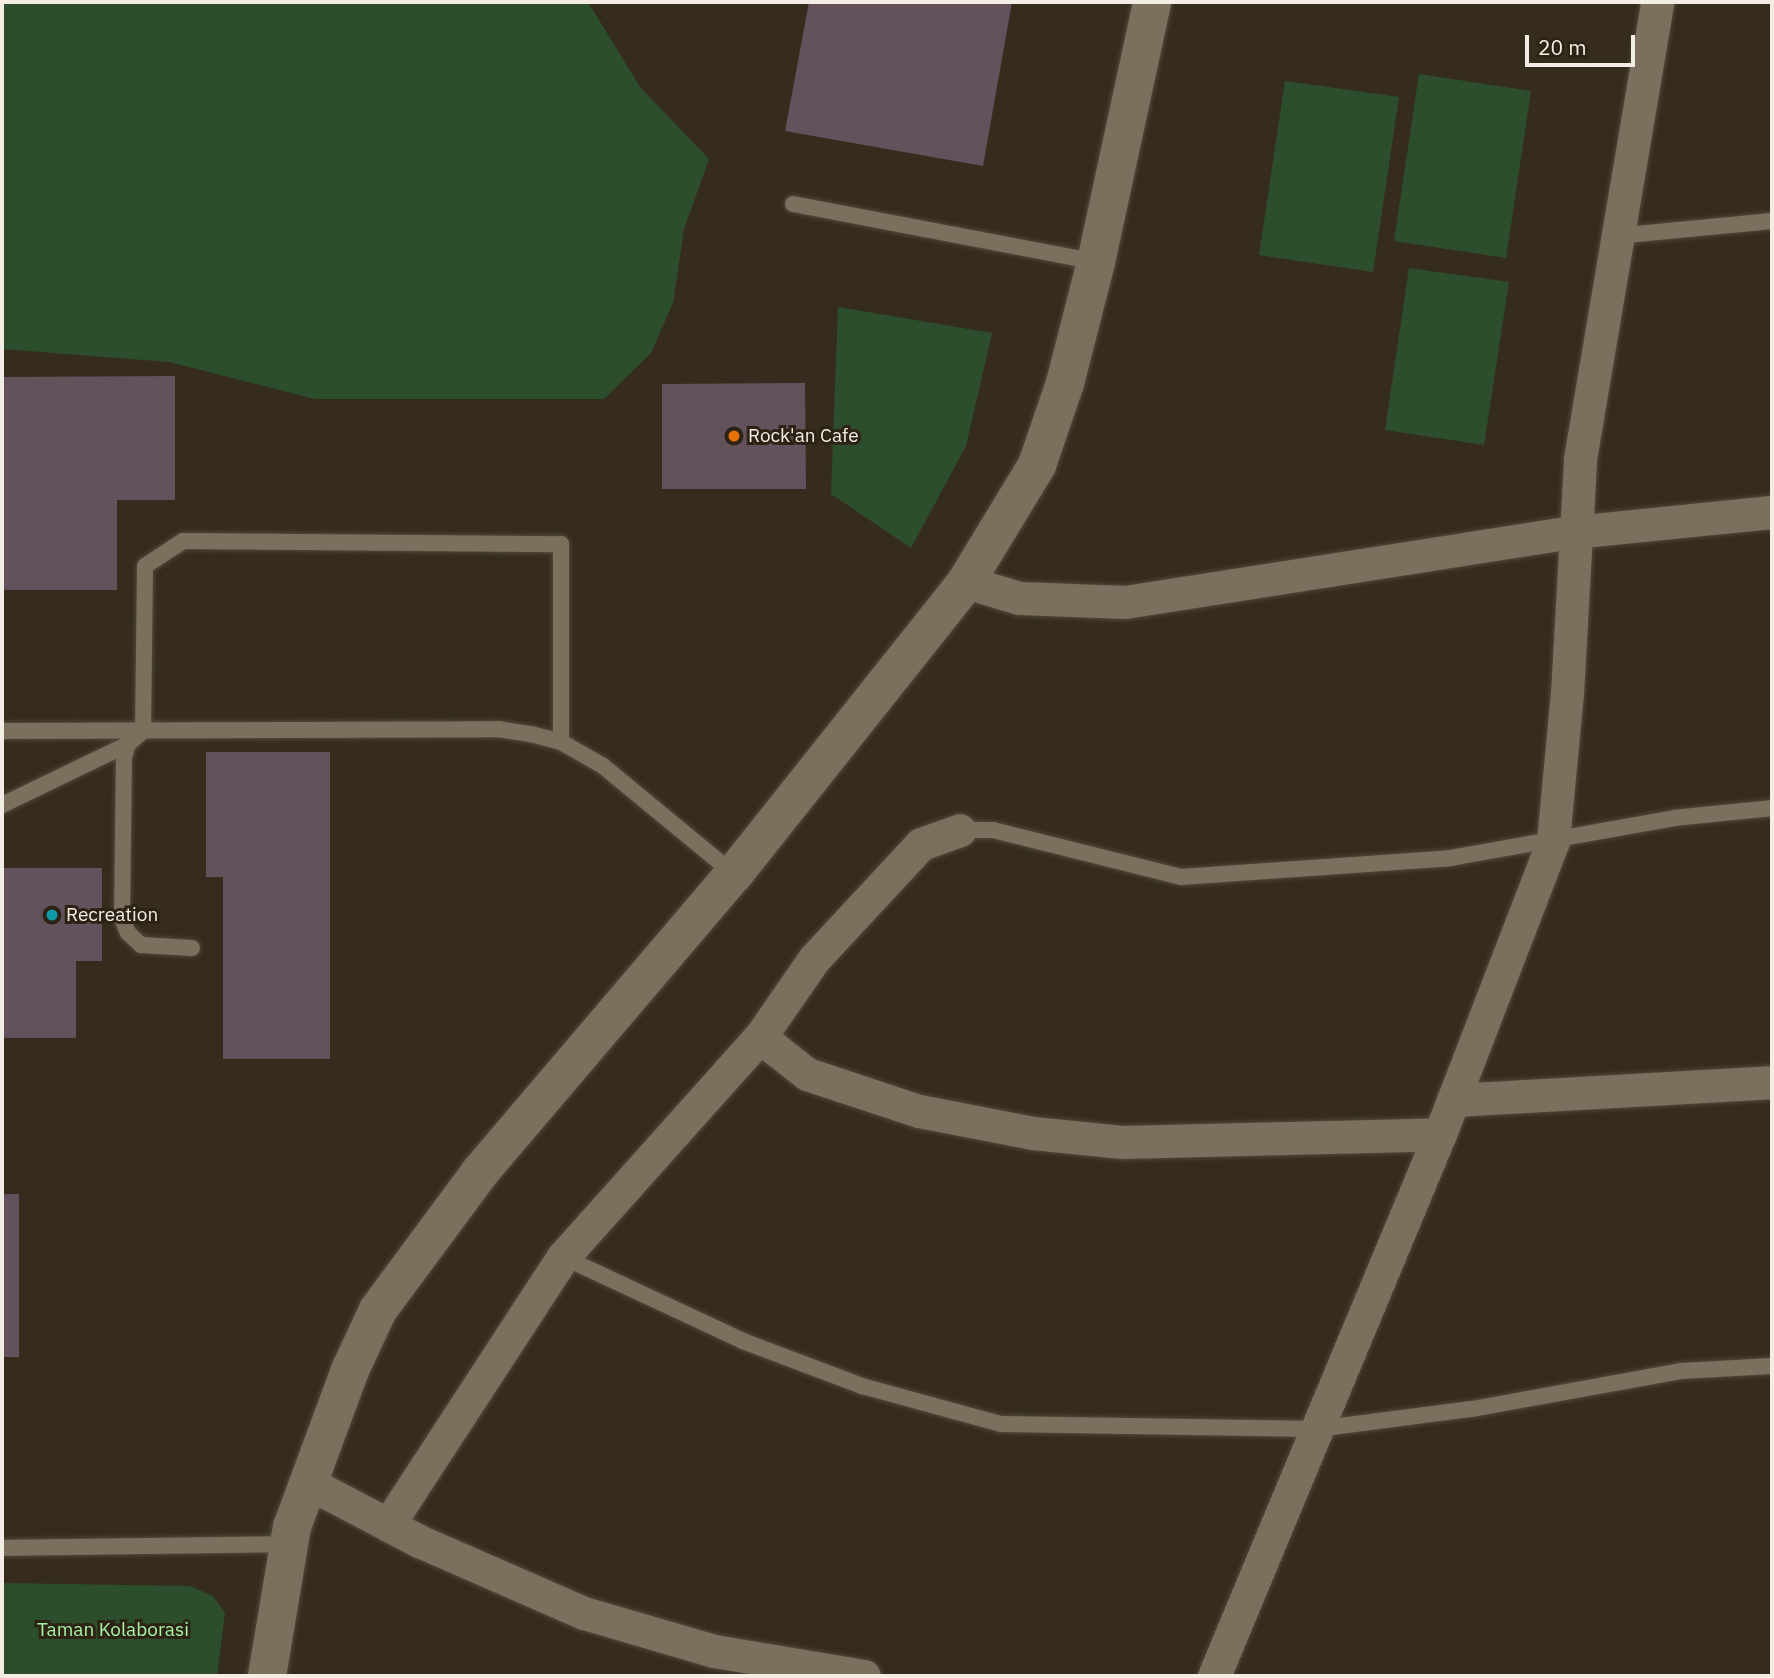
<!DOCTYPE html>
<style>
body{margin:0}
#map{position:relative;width:1774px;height:1678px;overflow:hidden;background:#362c1d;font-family:"IBM Plex Sans",sans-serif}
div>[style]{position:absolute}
.green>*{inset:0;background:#2d4e2c}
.building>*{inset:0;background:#63515c}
.roads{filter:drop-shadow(0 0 2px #51493b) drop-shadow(0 0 2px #51493b)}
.service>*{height:16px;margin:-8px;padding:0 8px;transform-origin:8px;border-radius:8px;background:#7b6f5e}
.minor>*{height:33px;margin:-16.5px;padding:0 16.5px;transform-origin:16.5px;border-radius:16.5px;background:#7b6f5e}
.tertiary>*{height:38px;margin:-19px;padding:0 19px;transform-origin:19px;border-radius:19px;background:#7b6f5e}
.dots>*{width:19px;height:19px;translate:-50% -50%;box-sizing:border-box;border:4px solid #2c2314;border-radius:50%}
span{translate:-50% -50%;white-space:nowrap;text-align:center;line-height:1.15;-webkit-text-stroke:6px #2c2314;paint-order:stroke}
.poi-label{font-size:19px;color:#f4ede4}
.left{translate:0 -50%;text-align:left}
.park-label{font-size:19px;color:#a6f3a3}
.frame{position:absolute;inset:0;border:4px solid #f4ede4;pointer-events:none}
.scale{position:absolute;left:1525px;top:35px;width:110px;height:32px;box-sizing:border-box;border:4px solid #f4ede4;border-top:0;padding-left:9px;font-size:21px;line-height:24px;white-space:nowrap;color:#f4ede4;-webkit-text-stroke:5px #2c2314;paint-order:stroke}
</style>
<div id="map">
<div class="green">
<i style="clip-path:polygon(2px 2px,588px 2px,640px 87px,709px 159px,684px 229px,673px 303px,651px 353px,604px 399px,315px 399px,169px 362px,2px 349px)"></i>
<i style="clip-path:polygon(1419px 74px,1531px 91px,1506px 258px,1394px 241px)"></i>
<i style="clip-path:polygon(1285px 81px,1399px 97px,1373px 272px,1259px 255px)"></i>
<i style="clip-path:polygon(1409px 268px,1509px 282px,1484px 445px,1385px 430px)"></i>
<i style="clip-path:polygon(838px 307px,992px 333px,966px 446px,911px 548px,831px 494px)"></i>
<i style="clip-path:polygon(2px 1583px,190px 1586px,213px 1596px,225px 1613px,217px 1676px,2px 1676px)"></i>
</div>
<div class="building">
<i style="clip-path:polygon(809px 2px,1012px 2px,983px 166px,785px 131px)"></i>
<i style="clip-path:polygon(175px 376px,175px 500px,117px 500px,117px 590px,2px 590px,2px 377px)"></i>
<i style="clip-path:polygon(805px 383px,806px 489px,662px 489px,662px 384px)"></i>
<i style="clip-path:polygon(206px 752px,330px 752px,330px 1059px,223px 1059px,223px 877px,206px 877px)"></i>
<i style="clip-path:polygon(2px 868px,102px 868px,102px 961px,76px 961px,76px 1038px,2px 1038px)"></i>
<i style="clip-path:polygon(2px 1194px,19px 1194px,19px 1357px,2px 1357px)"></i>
</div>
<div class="roads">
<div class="service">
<i style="left:793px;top:204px;width:309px;rotate:10.8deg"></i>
<i style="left:1616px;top:236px;width:157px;rotate:-5.5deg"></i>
<i style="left:2px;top:731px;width:496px;rotate:-0.2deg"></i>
<i style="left:498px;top:729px;width:33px;rotate:9deg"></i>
<i style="left:531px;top:734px;width:31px;rotate:15deg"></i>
<i style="left:561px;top:742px;width:48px;rotate:29.7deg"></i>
<i style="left:603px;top:766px;width:170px;rotate:39.5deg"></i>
<i style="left:2px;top:805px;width:140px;rotate:-25.8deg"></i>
<i style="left:960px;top:830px;width:33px"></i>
<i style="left:993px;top:830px;width:194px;rotate:14deg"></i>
<i style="left:1181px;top:877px;width:270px;rotate:-4deg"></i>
<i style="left:1450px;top:858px;width:228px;rotate:-10.1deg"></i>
<i style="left:1674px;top:818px;width:99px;rotate:-5.8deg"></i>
<i style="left:192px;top:948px;width:51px;rotate:-176.6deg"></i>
<i style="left:141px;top:945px;width:18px;rotate:-137deg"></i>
<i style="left:128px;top:933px;width:16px;rotate:-112deg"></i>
<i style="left:122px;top:918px;width:161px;rotate:-89.3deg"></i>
<i style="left:124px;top:757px;width:14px;rotate:-73deg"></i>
<i style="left:128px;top:744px;width:20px;rotate:-41deg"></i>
<i style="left:143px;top:731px;width:165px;rotate:-89.3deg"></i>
<i style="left:145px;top:566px;width:45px;rotate:-33.3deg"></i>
<i style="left:183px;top:541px;width:378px;rotate:0.5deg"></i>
<i style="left:561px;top:544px;width:198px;rotate:90deg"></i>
<i style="left:563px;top:1257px;width:199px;rotate:25deg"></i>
<i style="left:743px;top:1341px;width:127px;rotate:20.7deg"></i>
<i style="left:862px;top:1386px;width:144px;rotate:15.3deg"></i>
<i style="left:1001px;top:1424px;width:316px;rotate:0.9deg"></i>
<i style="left:1317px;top:1429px;width:156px;rotate:-7.4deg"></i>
<i style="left:1472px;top:1409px;width:212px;rotate:-10.3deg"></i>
<i style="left:1681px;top:1371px;width:91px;rotate:-3.1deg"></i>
<i style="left:2px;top:1548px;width:287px;rotate:-0.8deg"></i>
</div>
<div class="minor">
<i style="left:966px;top:582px;width:55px;rotate:16.8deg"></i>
<i style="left:1019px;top:598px;width:106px;rotate:2.2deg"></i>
<i style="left:1125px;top:602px;width:454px;rotate:-8.9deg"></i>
<i style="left:1574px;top:532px;width:199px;rotate:-5.8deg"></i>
<i style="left:760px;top:1037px;width:60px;rotate:38.2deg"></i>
<i style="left:807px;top:1074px;width:118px;rotate:18.3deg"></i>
<i style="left:919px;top:1111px;width:116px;rotate:10.9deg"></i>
<i style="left:1033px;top:1133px;width:89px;rotate:5.8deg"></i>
<i style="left:1122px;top:1142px;width:318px;rotate:-1.4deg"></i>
<i style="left:1453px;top:1100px;width:320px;rotate:-3.2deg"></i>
<i style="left:307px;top:1482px;width:127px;rotate:27.8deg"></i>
<i style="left:419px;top:1541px;width:180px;rotate:23.6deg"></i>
<i style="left:584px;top:1613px;width:135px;rotate:16.3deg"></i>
<i style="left:714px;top:1651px;width:152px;rotate:9.5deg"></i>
<i style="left:388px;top:1525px;width:320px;rotate:-56.9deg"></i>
<i style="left:563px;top:1257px;width:295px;rotate:-48.2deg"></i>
<i style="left:760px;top:1037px;width:95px;rotate:-55.3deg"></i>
<i style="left:814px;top:959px;width:157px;rotate:-47.1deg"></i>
<i style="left:921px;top:844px;width:41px;rotate:-19.7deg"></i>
<i style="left:1214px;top:1676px;width:587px;rotate:-67.37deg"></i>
<i style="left:1440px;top:1134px;width:314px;rotate:-68.9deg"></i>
<i style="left:1553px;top:841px;width:148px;rotate:-84.6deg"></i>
<i style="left:1567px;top:694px;width:235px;rotate:-86.8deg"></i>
<i style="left:1580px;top:459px;width:463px;rotate:-80.4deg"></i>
</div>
<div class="tertiary">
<i style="left:267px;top:1676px;width:151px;rotate:-80.5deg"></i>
<i style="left:292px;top:1527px;width:167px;rotate:-69.7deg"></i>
<i style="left:350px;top:1370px;width:66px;rotate:-65deg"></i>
<i style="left:378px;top:1310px;width:172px;rotate:-53.5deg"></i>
<i style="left:480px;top:1172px;width:392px;rotate:-49.6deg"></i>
<i style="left:734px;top:874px;width:373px;rotate:-51.5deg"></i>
<i style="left:966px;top:582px;width:137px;rotate:-58.7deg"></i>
<i style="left:1037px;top:465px;width:87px;rotate:-71.1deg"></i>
<i style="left:1065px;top:383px;width:125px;rotate:-75.6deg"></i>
<i style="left:1096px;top:262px;width:266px;rotate:-77.8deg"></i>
</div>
</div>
<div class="dots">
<i style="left:734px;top:436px;background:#e8710a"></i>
<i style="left:52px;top:915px;background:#0f9aa8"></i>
</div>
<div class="poi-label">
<span class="left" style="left:748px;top:436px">Rock'an Cafe</span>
<span class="left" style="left:66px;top:915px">Recreation</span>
</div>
<div class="park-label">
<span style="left:113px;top:1630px">Taman Kolaborasi</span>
</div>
<div class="frame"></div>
<div class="scale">20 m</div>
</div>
